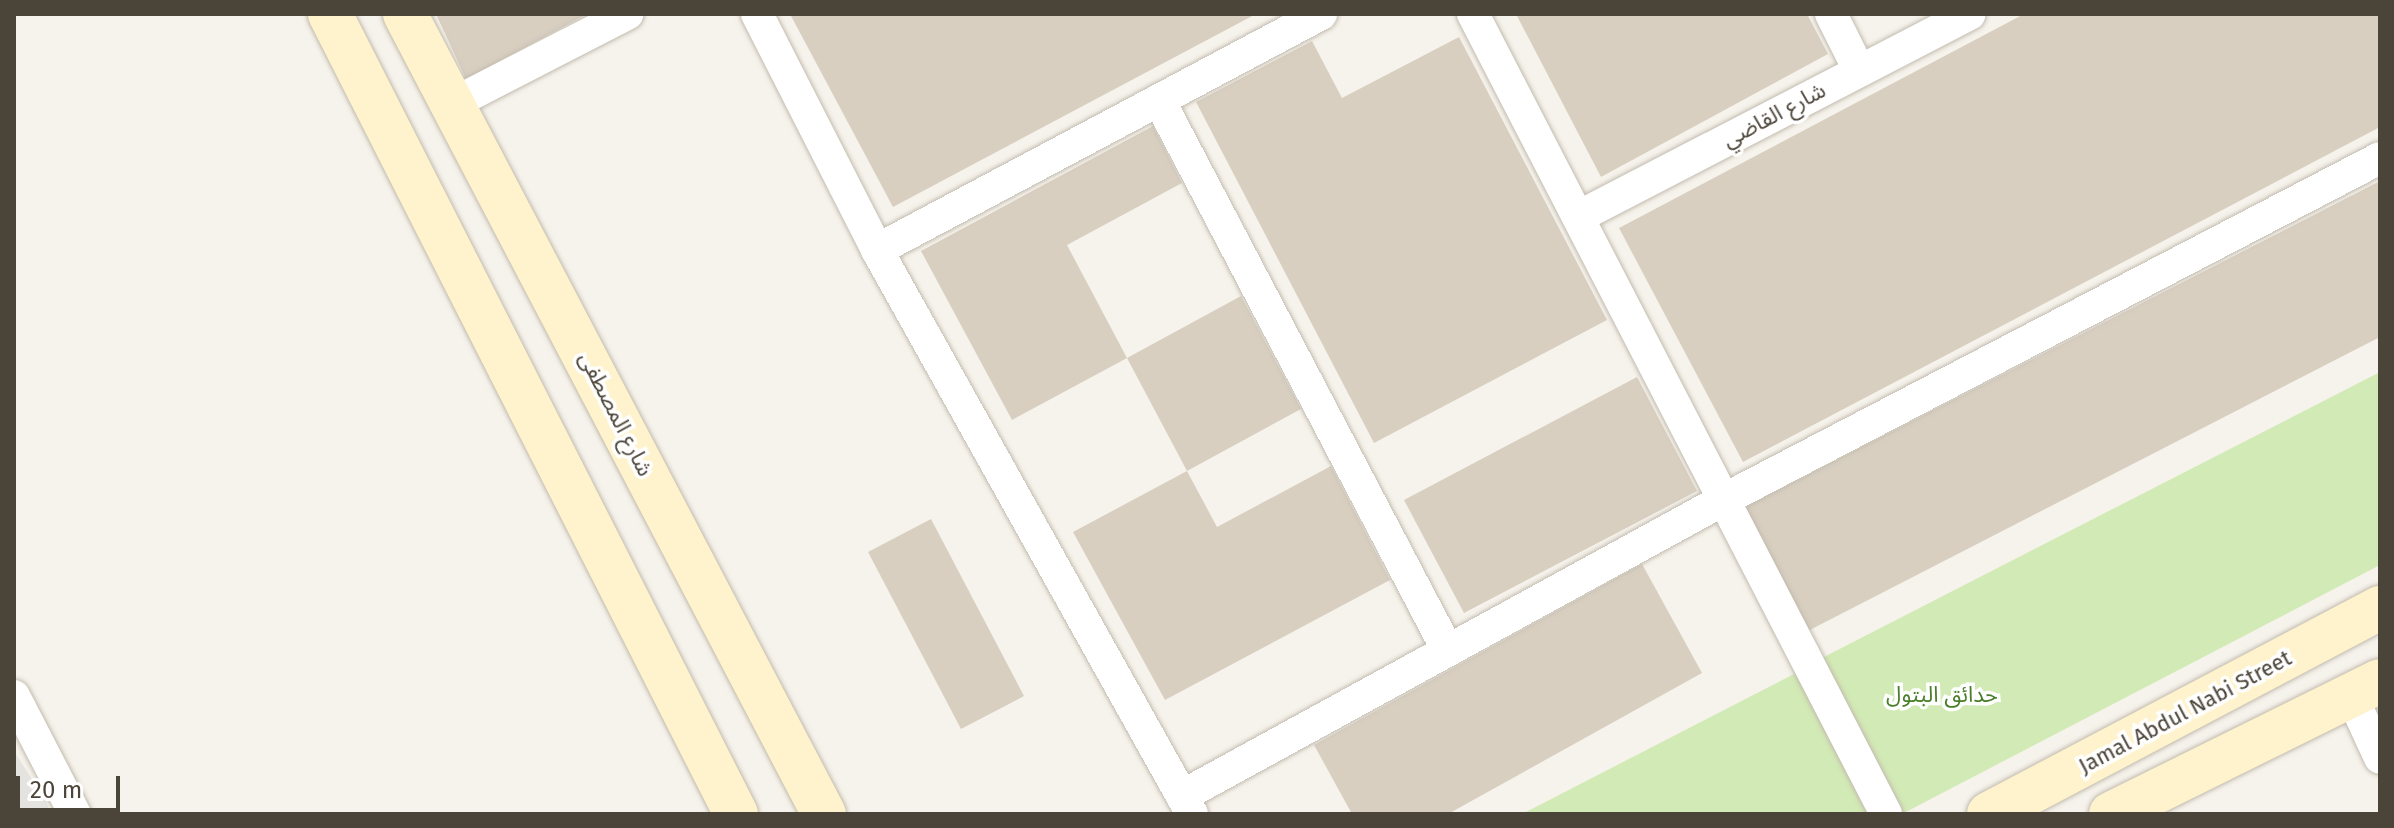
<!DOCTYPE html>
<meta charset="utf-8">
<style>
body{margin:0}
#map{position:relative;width:2394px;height:828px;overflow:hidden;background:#f6f3ec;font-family:"Fira Sans","Noto Sans Arabic",sans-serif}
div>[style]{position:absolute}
.green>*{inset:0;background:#d2eab5}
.parking>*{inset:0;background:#e5e3e0}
.building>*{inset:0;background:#d8cfc1}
.roads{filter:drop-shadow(0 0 2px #c2bbae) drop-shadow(0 0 2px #c2bbae)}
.street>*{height:32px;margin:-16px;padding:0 16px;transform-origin:16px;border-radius:16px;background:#fff}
.secondary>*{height:44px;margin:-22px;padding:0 22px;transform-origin:22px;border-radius:22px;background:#fff3cd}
span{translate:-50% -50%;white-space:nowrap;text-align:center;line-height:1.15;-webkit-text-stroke:7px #fff;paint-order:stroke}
.street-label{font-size:22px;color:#4b4439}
.park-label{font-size:22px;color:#4a7f2a}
.frame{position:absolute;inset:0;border:16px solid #4b4439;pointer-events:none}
.scale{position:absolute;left:16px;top:776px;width:104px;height:36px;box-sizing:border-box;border:4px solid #4b4439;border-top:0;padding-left:10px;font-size:24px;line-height:28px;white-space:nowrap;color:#4b4439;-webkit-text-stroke:6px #fff;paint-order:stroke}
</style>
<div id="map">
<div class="green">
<i style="clip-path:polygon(2380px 372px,2380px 565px,1902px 814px,1822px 658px)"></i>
<i style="clip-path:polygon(1798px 672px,1870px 814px,1522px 814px)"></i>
</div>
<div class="parking">
<i style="clip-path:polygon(14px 751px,46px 801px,51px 814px,14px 814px)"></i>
</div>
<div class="building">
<i style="clip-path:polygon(436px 14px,587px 14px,466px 79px)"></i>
<i style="clip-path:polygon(790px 14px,1256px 14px,893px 207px)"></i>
<i style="clip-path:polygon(1516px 14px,1807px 14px,1828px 54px,1601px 177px)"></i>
<i style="clip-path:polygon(2024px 14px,2380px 14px,2380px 127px,1743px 462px,1619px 228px)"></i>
<i style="clip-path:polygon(1459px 37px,1607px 320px,1374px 443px,1196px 102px,1312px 41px,1342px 98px)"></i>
<i style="clip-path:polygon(1153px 126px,1182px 183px,1067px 245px,1127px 358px,1012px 420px,921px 251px)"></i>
<i style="clip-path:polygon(2380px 181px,2380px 337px,1802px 634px,1739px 510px)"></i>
<i style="clip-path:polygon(1241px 296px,1301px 409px,1187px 471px,1217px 527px,1331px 466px,1390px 580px,1165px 700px,1073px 532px,1187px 471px,1127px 358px)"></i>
<i style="clip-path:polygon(1637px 377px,1697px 491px,1464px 613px,1404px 500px)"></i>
<i style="clip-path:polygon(931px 519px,1024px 696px,961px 729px,868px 552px)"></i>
<i style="clip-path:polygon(1642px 564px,1702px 673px,1448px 814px,1352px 814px,1314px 745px)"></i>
</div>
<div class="roads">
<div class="street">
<i style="left:757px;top:14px;width:265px;rotate:63deg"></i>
<i style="left:877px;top:250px;width:646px;rotate:60.82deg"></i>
<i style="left:1473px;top:14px;width:900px;rotate:62.69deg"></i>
<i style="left:1831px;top:14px;width:63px;rotate:63.4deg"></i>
<i style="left:1159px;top:100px;width:622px;rotate:62.32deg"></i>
<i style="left:454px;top:103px;width:195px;rotate:-27.2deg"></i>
<i style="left:1578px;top:217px;width:441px;rotate:-27.4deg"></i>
<i style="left:877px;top:250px;width:503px;rotate:-27.99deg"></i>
<i style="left:2351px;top:695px;width:69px;rotate:65.3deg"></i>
<i style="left:14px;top:696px;width:133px;rotate:62.7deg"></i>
<i style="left:1182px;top:796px;width:619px;rotate:-28.68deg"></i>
<i style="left:1725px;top:499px;width:738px;rotate:-27.5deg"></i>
</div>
<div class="secondary">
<i style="left:330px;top:14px;width:897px;rotate:63.09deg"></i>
<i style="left:405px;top:14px;width:903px;rotate:62.36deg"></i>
<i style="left:1989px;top:814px;width:442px;rotate:-27.8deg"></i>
<i style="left:2111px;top:814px;width:300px;rotate:-26.3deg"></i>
</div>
</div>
<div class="street-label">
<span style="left:1774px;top:115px;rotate:-28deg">شارع القاضي</span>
<span style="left:616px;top:414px;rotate:63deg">شارع المصطفى</span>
<span style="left:2185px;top:712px;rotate:-28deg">Jamal Abdul Nabi Street</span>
</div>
<div class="park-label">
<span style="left:1942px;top:695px">حدائق البتول</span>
</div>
<div class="frame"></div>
<div class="scale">20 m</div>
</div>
